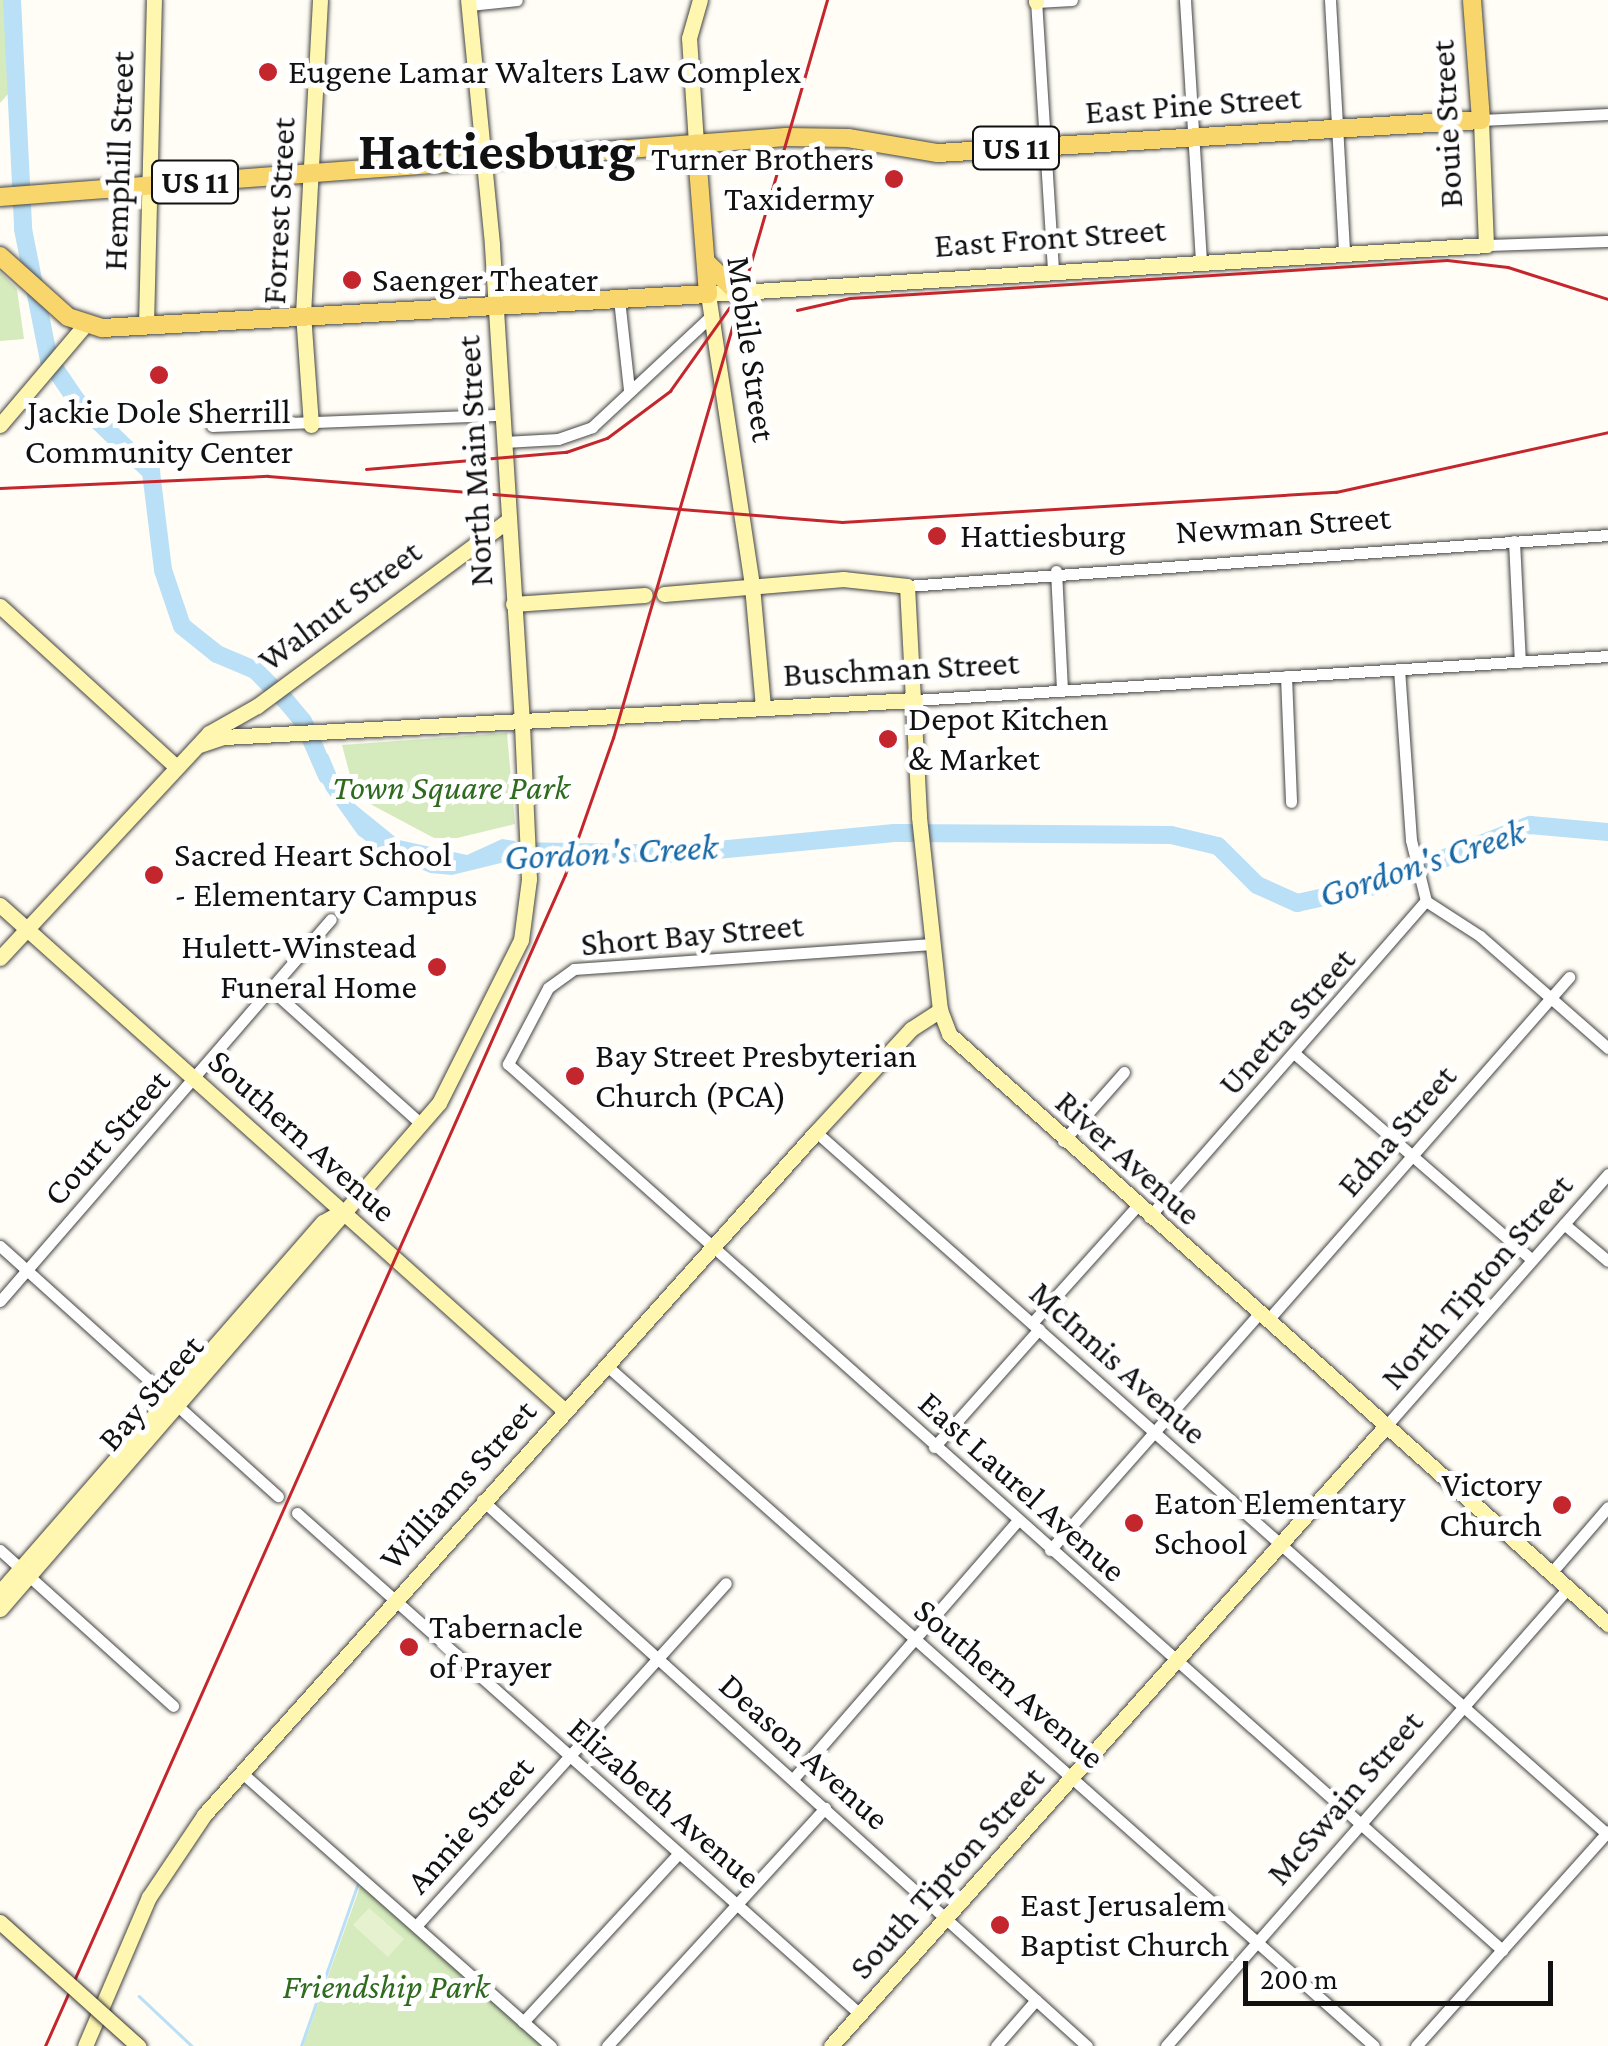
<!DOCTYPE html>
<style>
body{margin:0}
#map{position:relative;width:1608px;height:2046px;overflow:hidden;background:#fffdf5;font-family:"Crimson Pro",serif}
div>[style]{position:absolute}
.green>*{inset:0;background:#d5ebbd}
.pitch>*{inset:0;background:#e6f2cf}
.water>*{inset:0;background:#b9e0f7}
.stream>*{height:2.5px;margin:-1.25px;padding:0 1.25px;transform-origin:1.25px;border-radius:1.25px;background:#b9e0f7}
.river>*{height:18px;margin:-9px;padding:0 9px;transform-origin:9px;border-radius:9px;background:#b9e0f7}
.roads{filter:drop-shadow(0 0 2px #444) drop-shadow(0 0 2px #444)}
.street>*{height:11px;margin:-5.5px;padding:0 5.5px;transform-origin:5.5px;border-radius:5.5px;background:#fff}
.secondary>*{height:15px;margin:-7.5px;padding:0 7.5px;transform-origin:7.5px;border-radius:7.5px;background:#fff6b0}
.primary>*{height:18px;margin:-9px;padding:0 9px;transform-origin:9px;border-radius:9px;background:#f9d66b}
.rail>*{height:2.5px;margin:-1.25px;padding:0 1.25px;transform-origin:1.25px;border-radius:1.25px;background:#c4262e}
.bridges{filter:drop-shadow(0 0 2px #333) drop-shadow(0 0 2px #333)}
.secondary-bridge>*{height:15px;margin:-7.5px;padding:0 7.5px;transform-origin:7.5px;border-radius:7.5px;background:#fff6b0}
.dots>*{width:28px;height:28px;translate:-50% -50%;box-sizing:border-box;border:5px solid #fff;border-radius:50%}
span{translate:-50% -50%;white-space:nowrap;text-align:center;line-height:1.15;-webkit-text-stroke:10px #fff;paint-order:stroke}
.shield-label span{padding:2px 8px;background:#fff;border:2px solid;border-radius:8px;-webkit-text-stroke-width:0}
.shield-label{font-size:32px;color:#111;font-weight:700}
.poi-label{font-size:35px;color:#111}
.left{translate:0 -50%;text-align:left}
.right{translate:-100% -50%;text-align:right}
.street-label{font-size:35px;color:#111}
.park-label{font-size:35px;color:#2f6b1f;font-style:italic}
.water-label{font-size:38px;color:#1768a6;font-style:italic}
.town-label{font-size:55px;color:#111;font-weight:700}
.scale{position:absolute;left:1243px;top:1961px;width:310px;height:45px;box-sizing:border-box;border:5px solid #111;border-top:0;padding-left:12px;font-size:30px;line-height:35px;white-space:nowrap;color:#111;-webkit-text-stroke:8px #fff;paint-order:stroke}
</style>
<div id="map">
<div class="green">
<i style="clip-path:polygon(0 0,12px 0,17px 84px,0 103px)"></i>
<i style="clip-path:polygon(0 272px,17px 289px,24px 339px,0 341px)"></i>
<i style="clip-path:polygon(507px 733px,515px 824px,457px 838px,434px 838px,372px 805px,351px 779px,342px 745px)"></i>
<i style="clip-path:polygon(361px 1884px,542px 2046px,303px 2046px)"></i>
</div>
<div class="pitch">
<i style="clip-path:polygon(369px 1908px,404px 1939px,388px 1957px,353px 1925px)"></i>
</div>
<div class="water">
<i style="clip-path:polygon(328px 754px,346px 797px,399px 840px,467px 855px,502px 839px,515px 841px,517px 859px,452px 875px,430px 873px,380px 851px,358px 835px,326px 790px,311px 757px)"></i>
</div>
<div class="stream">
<i style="left:139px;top:1996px;width:73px;rotate:43.3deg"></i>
<i style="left:301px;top:2046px;width:170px;rotate:-70.7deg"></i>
</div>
<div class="river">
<i style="left:12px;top:0;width:229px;rotate:87.2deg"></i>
<i style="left:23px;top:229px;width:134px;rotate:78.8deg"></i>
<i style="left:49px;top:360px;width:50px;rotate:55.7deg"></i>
<i style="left:77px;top:401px;width:103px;rotate:43.8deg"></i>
<i style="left:151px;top:472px;width:99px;rotate:83deg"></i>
<i style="left:163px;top:570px;width:59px;rotate:71.3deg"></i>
<i style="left:182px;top:626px;width:45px;rotate:38.7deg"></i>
<i style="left:217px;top:654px;width:41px;rotate:22.8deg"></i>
<i style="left:255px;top:670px;width:44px;rotate:45deg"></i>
<i style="left:286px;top:701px;width:26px;rotate:50deg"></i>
<i style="left:303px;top:721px;width:60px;rotate:66.4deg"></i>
<i style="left:512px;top:851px;width:164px;rotate:1deg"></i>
<i style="left:676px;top:854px;width:219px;rotate:-5.5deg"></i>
<i style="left:894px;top:833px;width:277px;rotate:0.4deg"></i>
<i style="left:1171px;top:835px;width:48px;rotate:13.2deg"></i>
<i style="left:1218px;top:846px;width:55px;rotate:45deg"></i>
<i style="left:1257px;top:885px;width:44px;rotate:24.2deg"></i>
<i style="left:1297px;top:903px;width:75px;rotate:-12.4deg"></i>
<i style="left:1370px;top:887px;width:172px;rotate:-21.2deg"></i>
<i style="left:1530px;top:825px;width:78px;rotate:5.1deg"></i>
</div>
<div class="roads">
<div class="street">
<i style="left:1185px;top:0;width:261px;rotate:86.5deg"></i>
<i style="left:1330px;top:0;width:253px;rotate:86.8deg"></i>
<i style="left:470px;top:5px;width:47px;rotate:-6.1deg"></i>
<i style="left:1481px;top:120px;width:127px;rotate:-2.7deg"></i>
<i style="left:1486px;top:245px;width:122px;rotate:-1.9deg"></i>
<i style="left:1053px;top:270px;width:269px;rotate:-93.6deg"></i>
<i style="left:1036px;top:2px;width:36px;rotate:-3deg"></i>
<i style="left:619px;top:299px;width:92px;rotate:83.7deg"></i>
<i style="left:212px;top:426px;width:290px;rotate:-2.2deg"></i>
<i style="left:504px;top:442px;width:54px;rotate:-3.2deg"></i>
<i style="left:558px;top:439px;width:36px;rotate:-19deg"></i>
<i style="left:592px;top:427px;width:160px;rotate:-43deg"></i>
<i style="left:1514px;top:541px;width:121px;rotate:87.2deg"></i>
<i style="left:1056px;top:571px;width:117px;rotate:87.1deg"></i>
<i style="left:907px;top:586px;width:703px;rotate:-4.16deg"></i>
<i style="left:1286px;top:676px;width:126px;rotate:87.7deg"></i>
<i style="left:915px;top:700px;width:694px;rotate:-3.63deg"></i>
<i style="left:1426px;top:901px;width:64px;rotate:32.9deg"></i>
<i style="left:1480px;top:936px;width:170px;rotate:41.2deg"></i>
<i style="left:932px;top:944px;width:359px;rotate:176deg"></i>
<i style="left:574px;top:969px;width:32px;rotate:144deg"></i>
<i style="left:548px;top:988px;width:86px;rotate:117.8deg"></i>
<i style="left:508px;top:1064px;width:1332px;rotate:41.71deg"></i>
<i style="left:273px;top:991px;width:199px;rotate:41.9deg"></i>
<i style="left:1294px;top:1053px;width:315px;rotate:41deg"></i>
<i style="left:816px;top:1132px;width:1059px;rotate:41.59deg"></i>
<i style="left:1063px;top:1141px;width:92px;rotate:-48.5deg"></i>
<i style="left:1149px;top:1217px;width:420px;rotate:-48.8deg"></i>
<i style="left:1426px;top:901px;width:63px;rotate:-103.8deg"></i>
<i style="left:1411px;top:840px;width:171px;rotate:-94deg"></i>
<i style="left:1564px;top:1224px;width:57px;rotate:40.1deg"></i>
<i style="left:0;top:1246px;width:374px;rotate:42deg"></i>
<i style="left:0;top:1301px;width:505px;rotate:-49.09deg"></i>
<i style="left:1267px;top:1321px;width:458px;rotate:-48.7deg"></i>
<i style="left:1032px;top:1323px;width:157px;rotate:-48.1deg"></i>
<i style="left:606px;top:1365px;width:1026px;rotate:41.56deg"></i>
<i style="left:1386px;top:1426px;width:336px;rotate:-48.6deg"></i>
<i style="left:934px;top:1447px;width:158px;rotate:-48.3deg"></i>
<i style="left:482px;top:1500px;width:815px;rotate:42.07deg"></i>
<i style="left:297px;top:1513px;width:754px;rotate:41.67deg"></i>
<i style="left:0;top:1550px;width:233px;rotate:42deg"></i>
<i style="left:1050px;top:1550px;width:315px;rotate:-48.5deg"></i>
<i style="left:1551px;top:1573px;width:87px;rotate:-49.2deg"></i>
<i style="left:241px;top:1772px;width:414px;rotate:41.5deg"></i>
<i style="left:793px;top:1779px;width:343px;rotate:-49deg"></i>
<i style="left:416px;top:1926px;width:462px;rotate:-47.9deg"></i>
<i style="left:523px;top:2022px;width:230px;rotate:-47.3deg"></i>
<i style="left:607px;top:2046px;width:323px;rotate:-47.5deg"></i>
<i style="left:996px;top:2046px;width:61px;rotate:-49deg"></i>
<i style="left:1166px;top:2046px;width:609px;rotate:-48.73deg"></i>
<i style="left:1416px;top:2046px;width:288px;rotate:-48.2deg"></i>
</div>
<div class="secondary">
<i style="left:1036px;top:0;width:2px;rotate:90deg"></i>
<i style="left:696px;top:143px;width:105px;rotate:-93.8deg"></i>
<i style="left:689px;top:38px;width:40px;rotate:-74deg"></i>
<i style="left:146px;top:325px;width:325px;rotate:-88.6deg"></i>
<i style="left:0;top:425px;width:130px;rotate:-49.7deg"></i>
<i style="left:311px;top:425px;width:111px;rotate:-94.1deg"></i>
<i style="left:303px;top:314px;width:314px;rotate:-86.9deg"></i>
<i style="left:664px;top:594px;width:180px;rotate:-4.8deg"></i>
<i style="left:843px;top:579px;width:64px;rotate:6.2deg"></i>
<i style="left:907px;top:586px;width:231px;rotate:87deg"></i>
<i style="left:919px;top:817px;width:194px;rotate:83.8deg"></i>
<i style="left:940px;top:1010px;width:26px;rotate:69deg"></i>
<i style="left:949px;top:1034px;width:885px;rotate:41.84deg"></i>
<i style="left:513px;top:604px;width:132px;rotate:-3.9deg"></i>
<i style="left:0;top:606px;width:234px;rotate:42.4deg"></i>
<i style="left:763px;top:707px;width:122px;rotate:-95.2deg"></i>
<i style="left:752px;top:585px;width:294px;rotate:-98.6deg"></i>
<i style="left:708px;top:294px;width:780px;rotate:-3.6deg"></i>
<i style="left:1486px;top:245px;width:125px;rotate:-92.3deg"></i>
<i style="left:199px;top:745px;width:26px;rotate:-18deg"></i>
<i style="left:224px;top:737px;width:692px;rotate:-3.07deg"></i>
<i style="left:0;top:905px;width:757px;rotate:41.84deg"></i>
<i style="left:0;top:958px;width:307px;rotate:-47.1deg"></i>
<i style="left:209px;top:733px;width:55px;rotate:-29.4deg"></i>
<i style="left:257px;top:706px;width:312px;rotate:-36.5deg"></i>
<i style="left:0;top:1592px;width:491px;rotate:-48.9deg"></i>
<i style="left:323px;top:1222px;width:21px;rotate:-29deg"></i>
<i style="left:0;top:1609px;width:670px;rotate:-49.06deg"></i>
<i style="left:439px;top:1103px;width:182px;rotate:-63.3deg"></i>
<i style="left:521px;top:940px;width:62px;rotate:-82.5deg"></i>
<i style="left:529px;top:879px;width:156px;rotate:-92.6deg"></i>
<i style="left:522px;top:723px;width:480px;rotate:-93.6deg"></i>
<i style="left:492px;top:244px;width:245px;rotate:-95.6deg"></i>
<i style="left:85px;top:2046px;width:162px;rotate:-66.8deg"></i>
<i style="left:149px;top:1897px;width:99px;rotate:-56.1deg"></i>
<i style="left:204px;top:1815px;width:917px;rotate:-48.14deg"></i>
<i style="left:816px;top:1132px;width:140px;rotate:-47.3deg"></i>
<i style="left:911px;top:1029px;width:35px;rotate:-33deg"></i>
<i style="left:831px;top:2046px;width:832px;rotate:-48.17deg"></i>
</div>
<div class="primary">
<i style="left:0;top:197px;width:788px;rotate:-4.37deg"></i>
<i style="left:786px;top:137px;width:62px;rotate:0.9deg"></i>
<i style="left:848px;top:138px;width:91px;rotate:9.5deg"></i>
<i style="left:938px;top:153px;width:544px;rotate:-3.48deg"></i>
<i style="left:1481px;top:120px;width:120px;rotate:-94.3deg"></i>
<i style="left:0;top:256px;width:91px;rotate:41.9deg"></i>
<i style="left:68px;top:317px;width:36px;rotate:18deg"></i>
<i style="left:102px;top:328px;width:607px;rotate:-3.21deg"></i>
<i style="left:708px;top:294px;width:151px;rotate:-94.5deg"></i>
<i style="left:706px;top:262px;width:43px;rotate:44.1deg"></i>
</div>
</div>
<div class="rail">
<i style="left:797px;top:310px;width:54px;rotate:-12.8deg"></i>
<i style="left:850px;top:298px;width:598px;rotate:-3.64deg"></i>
<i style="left:1447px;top:260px;width:61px;rotate:6.5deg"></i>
<i style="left:1508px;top:267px;width:105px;rotate:17.7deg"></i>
<i style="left:366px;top:469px;width:201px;rotate:-4.9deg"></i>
<i style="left:566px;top:452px;width:43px;rotate:-18.9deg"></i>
<i style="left:607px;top:438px;width:79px;rotate:-36.7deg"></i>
<i style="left:670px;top:391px;width:102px;rotate:-54.6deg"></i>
<i style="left:0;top:488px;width:268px;rotate:-2.6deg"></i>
<i style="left:268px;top:476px;width:576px;rotate:4.58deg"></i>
<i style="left:842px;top:522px;width:495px;rotate:-3.5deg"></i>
<i style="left:1336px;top:492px;width:279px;rotate:-12.4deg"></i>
<i style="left:45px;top:2046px;width:1281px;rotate:-66.06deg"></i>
<i style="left:565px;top:875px;width:145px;rotate:-70.7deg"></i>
<i style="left:613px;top:738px;width:768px;rotate:-73.83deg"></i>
</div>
<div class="bridges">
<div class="secondary-bridge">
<i style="left:0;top:1922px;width:186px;rotate:41.9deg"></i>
</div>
</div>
<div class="dots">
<i style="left:268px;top:72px;background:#c4262e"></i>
<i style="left:894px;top:179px;background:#c4262e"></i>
<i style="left:352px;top:280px;background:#c4262e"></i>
<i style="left:159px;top:375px;background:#c4262e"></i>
<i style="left:937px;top:536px;background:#c4262e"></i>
<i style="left:888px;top:739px;background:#c4262e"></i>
<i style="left:154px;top:875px;background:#c4262e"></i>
<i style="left:437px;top:967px;background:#c4262e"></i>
<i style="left:575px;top:1076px;background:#c4262e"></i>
<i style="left:1562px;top:1505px;background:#c4262e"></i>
<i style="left:1134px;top:1523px;background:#c4262e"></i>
<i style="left:409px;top:1647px;background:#c4262e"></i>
<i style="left:1000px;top:1925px;background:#c4262e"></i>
</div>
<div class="shield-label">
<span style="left:1016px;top:148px">US 11</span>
<span style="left:195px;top:182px">US 11</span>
</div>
<div class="poi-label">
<span class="left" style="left:288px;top:72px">Eugene Lamar Walters Law Complex</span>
<span class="right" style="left:874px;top:179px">Turner Brothers<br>Taxidermy</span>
<span class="left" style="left:372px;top:280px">Saenger Theater</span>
<span style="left:159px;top:432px">Jackie Dole Sherrill<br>Community Center</span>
<span class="left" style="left:960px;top:536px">Hattiesburg</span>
<span class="left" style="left:908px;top:739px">Depot Kitchen<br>&amp; Market</span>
<span class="left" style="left:174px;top:875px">Sacred Heart School<br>- Elementary Campus</span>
<span class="right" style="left:417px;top:967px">Hulett-Winstead<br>Funeral Home</span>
<span class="left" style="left:595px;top:1076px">Bay Street Presbyterian<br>Church (PCA)</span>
<span class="right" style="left:1542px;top:1505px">Victory<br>Church</span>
<span class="left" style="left:1154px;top:1523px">Eaton Elementary<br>School</span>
<span class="left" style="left:429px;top:1647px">Tabernacle<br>of Prayer</span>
<span class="left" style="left:1020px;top:1925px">East Jerusalem<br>Baptist Church</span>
</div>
<div class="street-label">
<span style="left:1193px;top:105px;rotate:-4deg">East Pine Street</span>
<span style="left:1447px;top:124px;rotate:-93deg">Bouie Street</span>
<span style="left:119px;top:161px;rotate:-88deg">Hemphill Street</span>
<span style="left:279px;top:211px;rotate:-87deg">Forrest Street</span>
<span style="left:1050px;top:238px;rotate:-4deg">East Front Street</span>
<span style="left:751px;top:349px;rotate:82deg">Mobile Street</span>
<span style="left:475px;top:461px;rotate:-93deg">North Main Street</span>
<span style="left:1283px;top:525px;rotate:-4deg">Newman Street</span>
<span style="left:340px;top:606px;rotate:-37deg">Walnut Street</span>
<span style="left:901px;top:669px;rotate:-3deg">Buschman Street</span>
<span style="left:692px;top:935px;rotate:-5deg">Short Bay Street</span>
<span style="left:1287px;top:1022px;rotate:-48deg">Unetta Street</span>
<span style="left:1397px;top:1131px;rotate:-49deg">Edna Street</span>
<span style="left:302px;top:1136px;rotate:42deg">Southern Avenue</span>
<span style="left:107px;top:1138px;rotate:-48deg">Court Street</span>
<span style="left:1128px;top:1158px;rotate:42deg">River Avenue</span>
<span style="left:1477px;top:1282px;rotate:-49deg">North Tipton Street</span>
<span style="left:1118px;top:1363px;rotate:42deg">McInnis Avenue</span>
<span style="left:151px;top:1393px;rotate:-49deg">Bay Street</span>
<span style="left:458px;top:1485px;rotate:-48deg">Williams Street</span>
<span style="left:1022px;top:1487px;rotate:42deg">East Laurel Avenue</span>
<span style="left:1009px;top:1684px;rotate:41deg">Southern Avenue</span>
<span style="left:804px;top:1752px;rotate:42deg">Deason Avenue</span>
<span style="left:1345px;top:1798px;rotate:-49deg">McSwain Street</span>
<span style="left:664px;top:1803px;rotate:41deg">Elizabeth Avenue</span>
<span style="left:470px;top:1825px;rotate:-48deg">Annie Street</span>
<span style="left:947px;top:1873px;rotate:-48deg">South Tipton Street</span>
</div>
<div class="park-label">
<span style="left:451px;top:788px">Town Square Park</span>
<span style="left:386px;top:1987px">Friendship Park</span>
</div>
<div class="water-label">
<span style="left:611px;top:852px;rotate:-3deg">Gordon's Creek</span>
<span style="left:1422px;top:863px;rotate:-18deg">Gordon's Creek</span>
</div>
<div class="town-label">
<span style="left:497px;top:151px">Hattiesburg</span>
</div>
<div class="scale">200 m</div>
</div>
